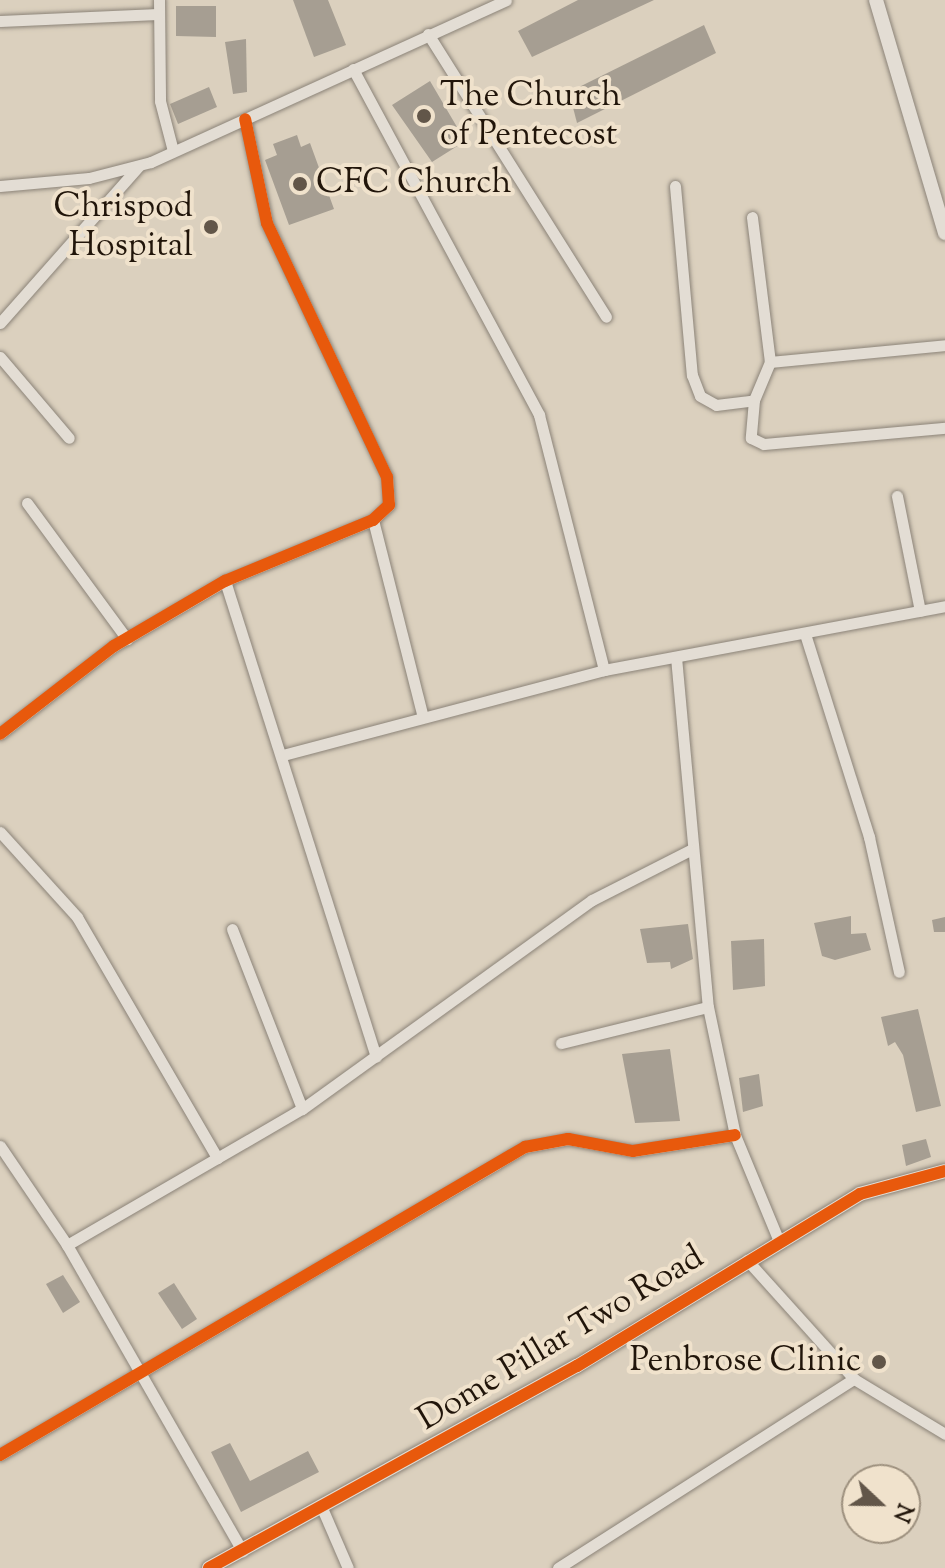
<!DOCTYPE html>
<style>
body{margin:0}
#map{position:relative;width:945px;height:1568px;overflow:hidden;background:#dbd0be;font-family:"Sorts Mill Goudy",serif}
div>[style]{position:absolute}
.building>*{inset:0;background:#a69e92}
.roads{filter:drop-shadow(0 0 2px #8b8378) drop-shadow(0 0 2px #8b8378)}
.minor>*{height:11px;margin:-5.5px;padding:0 5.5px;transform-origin:5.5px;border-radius:5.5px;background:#e3ddd4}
.tertiary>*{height:14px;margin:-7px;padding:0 7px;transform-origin:7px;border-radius:7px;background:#e3ddd4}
.cycleway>*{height:12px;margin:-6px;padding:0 6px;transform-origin:6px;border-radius:6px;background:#e8590c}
.dots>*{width:22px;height:22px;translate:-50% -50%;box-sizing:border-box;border:4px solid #f0e2cc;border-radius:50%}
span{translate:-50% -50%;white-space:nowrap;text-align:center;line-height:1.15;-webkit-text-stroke:8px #f0e2cc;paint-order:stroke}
.poi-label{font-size:34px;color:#21150a}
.left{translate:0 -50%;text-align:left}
.right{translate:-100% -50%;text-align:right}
.street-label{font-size:34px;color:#21150a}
.north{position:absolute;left:841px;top:1464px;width:80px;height:80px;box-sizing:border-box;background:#f0e2cc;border:2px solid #9d907e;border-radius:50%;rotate:112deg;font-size:22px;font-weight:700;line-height:32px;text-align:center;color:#21150a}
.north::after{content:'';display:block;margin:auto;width:28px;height:36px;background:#625649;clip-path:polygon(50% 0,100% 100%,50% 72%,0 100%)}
</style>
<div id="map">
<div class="building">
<i style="clip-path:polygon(293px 0,328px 0,346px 45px,314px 57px)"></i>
<i style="clip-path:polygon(578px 0,654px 0,532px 57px,518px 31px)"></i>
<i style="clip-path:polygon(176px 6px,216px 6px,216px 37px,176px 36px)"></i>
<i style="clip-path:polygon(704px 25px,716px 53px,577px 123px,569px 92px)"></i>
<i style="clip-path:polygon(246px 39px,247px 92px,233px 94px,225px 42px)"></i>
<i style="clip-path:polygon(430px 81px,457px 127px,451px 131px,459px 145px,432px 162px,392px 105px)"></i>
<i style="clip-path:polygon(209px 87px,217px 107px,178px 124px,170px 104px)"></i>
<i style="clip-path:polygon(297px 135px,301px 147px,310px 143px,334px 209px,289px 225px,265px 160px,277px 155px,273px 144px)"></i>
<i style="clip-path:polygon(851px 916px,851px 934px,866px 933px,871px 950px,835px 960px,822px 956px,814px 923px)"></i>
<i style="clip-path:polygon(945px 917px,945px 932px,934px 932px,932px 920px)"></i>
<i style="clip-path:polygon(688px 924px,693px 959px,671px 969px,670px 962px,647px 963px,640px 929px)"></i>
<i style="clip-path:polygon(764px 939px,765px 986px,733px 990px,731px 941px)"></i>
<i style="clip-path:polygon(918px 1009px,941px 1106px,916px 1112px,903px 1055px,895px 1042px,888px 1046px,881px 1017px)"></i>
<i style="clip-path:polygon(670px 1049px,680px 1121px,635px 1123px,622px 1054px)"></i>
<i style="clip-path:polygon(759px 1074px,763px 1106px,743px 1112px,739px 1078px)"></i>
<i style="clip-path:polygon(926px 1139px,931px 1157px,906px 1166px,902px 1145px)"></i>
<i style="clip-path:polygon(63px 1275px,80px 1302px,63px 1313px,46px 1284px)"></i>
<i style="clip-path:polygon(174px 1283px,197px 1319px,182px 1329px,158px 1293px)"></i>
<i style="clip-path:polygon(230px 1443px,250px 1481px,308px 1451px,319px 1472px,241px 1512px,211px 1452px)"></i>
</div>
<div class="roads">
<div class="minor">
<i style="left:159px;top:0;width:101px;rotate:89.4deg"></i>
<i style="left:160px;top:101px;width:52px;rotate:75.4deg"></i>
<i style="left:0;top:21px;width:158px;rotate:-2.5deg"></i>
<i style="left:428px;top:34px;width:334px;rotate:57.8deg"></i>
<i style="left:353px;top:69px;width:393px;rotate:61.7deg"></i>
<i style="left:539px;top:415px;width:263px;rotate:75.7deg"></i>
<i style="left:0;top:186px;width:89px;rotate:-5.1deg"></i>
<i style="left:89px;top:178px;width:64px;rotate:-14.5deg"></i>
<i style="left:151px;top:162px;width:390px;rotate:-24.5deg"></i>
<i style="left:675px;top:186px;width:190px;rotate:84.9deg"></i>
<i style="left:692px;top:375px;width:22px;rotate:69deg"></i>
<i style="left:700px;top:396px;width:18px;rotate:29deg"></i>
<i style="left:716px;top:405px;width:38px;rotate:-7deg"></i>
<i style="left:754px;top:400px;width:41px;rotate:-67.2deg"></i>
<i style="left:770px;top:362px;width:146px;rotate:-97.1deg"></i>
<i style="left:0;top:323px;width:210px;rotate:-48.5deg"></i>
<i style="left:0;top:357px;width:106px;rotate:49.6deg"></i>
<i style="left:770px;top:362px;width:176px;rotate:-5.5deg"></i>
<i style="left:754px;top:400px;width:38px;rotate:95deg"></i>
<i style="left:751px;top:438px;width:14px;rotate:25deg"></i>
<i style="left:764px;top:444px;width:182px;rotate:-5.1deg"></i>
<i style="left:897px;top:496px;width:117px;rotate:78.7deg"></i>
<i style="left:27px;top:503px;width:169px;rotate:53.7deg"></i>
<i style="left:373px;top:520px;width:200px;rotate:75.8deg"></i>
<i style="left:225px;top:581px;width:499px;rotate:72.4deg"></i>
<i style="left:806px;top:637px;width:210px;rotate:72.5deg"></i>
<i style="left:869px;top:837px;width:138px;rotate:77.5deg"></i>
<i style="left:676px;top:657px;width:351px;rotate:84.8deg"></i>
<i style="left:708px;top:1007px;width:131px;rotate:78.1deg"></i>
<i style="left:735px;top:1135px;width:115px;rotate:67.5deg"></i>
<i style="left:0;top:734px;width:144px;rotate:-37.7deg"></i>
<i style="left:114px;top:646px;width:129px;rotate:-30.4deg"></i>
<i style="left:225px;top:581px;width:160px;rotate:-22.4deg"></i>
<i style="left:373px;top:520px;width:22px;rotate:-43deg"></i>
<i style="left:389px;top:505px;width:28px;rotate:-94deg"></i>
<i style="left:387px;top:477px;width:281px;rotate:-115.3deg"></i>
<i style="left:267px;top:223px;width:106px;rotate:-101.9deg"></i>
<i style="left:283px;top:755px;width:332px;rotate:-14.8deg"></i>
<i style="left:604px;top:670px;width:347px;rotate:-10.6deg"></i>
<i style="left:0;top:832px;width:115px;rotate:47.8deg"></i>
<i style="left:77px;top:917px;width:279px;rotate:59.8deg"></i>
<i style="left:232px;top:929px;width:193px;rotate:68.7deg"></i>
<i style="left:561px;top:1043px;width:151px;rotate:-13.8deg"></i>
<i style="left:0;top:1146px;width:120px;rotate:55.9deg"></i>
<i style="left:67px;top:1245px;width:353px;rotate:60.2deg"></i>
<i style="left:67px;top:1245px;width:272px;rotate:-30.1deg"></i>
<i style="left:302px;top:1109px;width:357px;rotate:-35.8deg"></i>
<i style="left:592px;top:900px;width:110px;rotate:-27deg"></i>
<i style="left:747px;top:1260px;width:160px;rotate:48deg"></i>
<i style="left:854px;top:1379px;width:106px;rotate:31.1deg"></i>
<i style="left:0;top:1455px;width:609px;rotate:-30.4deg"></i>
<i style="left:525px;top:1147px;width:44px;rotate:-10.5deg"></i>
<i style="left:568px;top:1139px;width:66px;rotate:10.5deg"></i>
<i style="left:633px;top:1151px;width:103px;rotate:-8.9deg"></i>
<i style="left:322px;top:1508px;width:65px;rotate:66.6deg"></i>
<i style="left:558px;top:1568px;width:351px;rotate:-32.6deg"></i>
</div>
<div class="tertiary">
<i style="left:876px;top:0;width:243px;rotate:73.5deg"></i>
<i style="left:209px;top:1568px;width:420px;rotate:-28.8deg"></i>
<i style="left:577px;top:1366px;width:331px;rotate:-31.3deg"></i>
<i style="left:860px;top:1194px;width:88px;rotate:-15.1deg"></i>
</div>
</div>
<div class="cycleway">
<i style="left:0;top:734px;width:144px;rotate:-37.7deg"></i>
<i style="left:114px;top:646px;width:129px;rotate:-30.4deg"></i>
<i style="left:225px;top:581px;width:160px;rotate:-22.4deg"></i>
<i style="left:373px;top:520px;width:22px;rotate:-43deg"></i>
<i style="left:389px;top:505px;width:28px;rotate:-94deg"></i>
<i style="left:387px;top:477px;width:281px;rotate:-115.3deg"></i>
<i style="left:267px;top:223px;width:106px;rotate:-101.9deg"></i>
<i style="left:0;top:1455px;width:609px;rotate:-30.4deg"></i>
<i style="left:525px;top:1147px;width:44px;rotate:-10.5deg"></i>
<i style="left:568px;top:1139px;width:66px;rotate:10.5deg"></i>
<i style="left:633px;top:1151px;width:103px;rotate:-8.9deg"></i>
<i style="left:209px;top:1568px;width:420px;rotate:-28.8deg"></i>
<i style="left:577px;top:1366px;width:331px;rotate:-31.3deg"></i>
<i style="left:860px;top:1194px;width:88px;rotate:-15.1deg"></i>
</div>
<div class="dots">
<i style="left:424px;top:116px;background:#625649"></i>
<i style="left:300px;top:184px;background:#625649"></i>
<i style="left:211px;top:227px;background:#625649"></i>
<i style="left:879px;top:1362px;background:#625649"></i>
</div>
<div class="poi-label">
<span class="left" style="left:440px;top:116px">The Church<br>of Pentecost</span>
<span class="left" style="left:316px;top:184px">CFC Church</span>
<span class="right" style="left:193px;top:227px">Chrispod<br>Hospital</span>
<span class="right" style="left:861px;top:1362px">Penbrose Clinic</span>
</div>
<div class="street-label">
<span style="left:561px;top:1339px;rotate:-31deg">Dome Pillar Two Road</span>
</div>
<div class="north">N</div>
</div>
